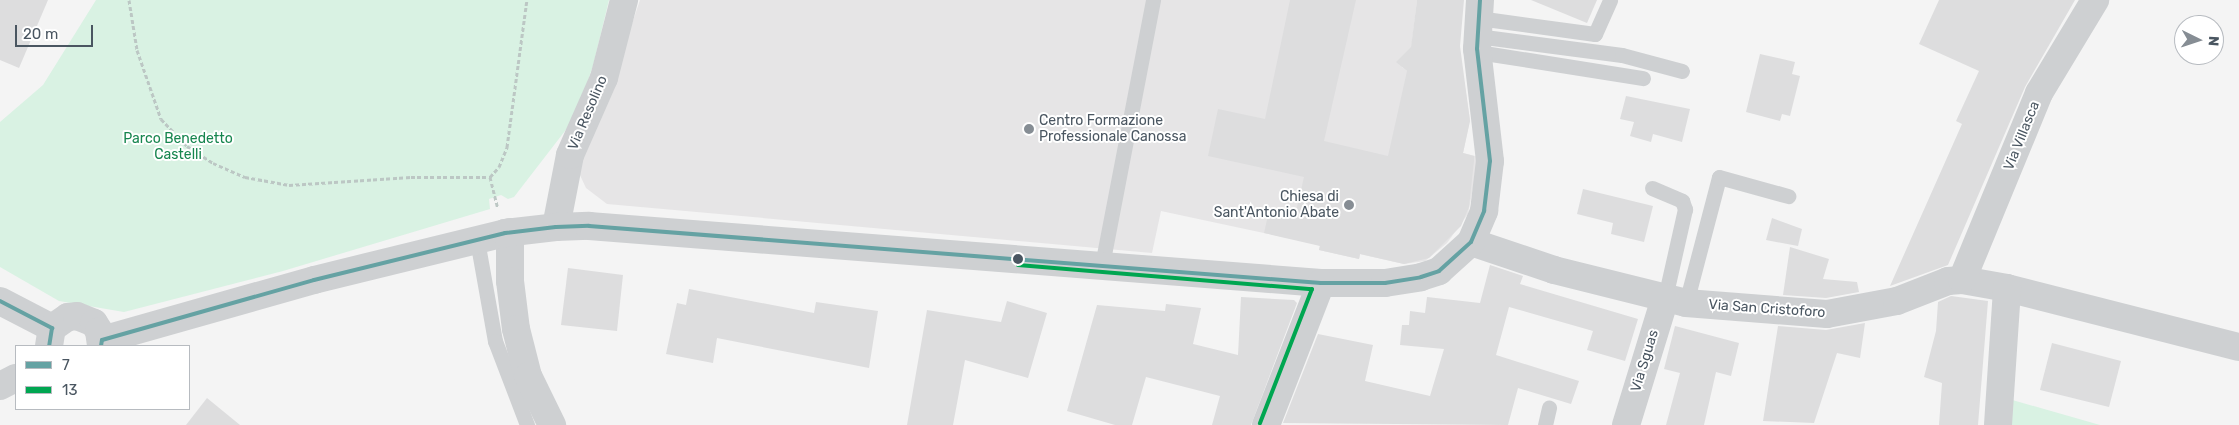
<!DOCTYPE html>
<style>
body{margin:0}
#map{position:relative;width:2239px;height:425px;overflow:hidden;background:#f4f4f4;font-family:Rubik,sans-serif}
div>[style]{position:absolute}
.education>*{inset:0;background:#e6e5e6}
.green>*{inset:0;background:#d9f2e3}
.building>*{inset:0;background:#ddddde}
.path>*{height:3px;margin-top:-1.5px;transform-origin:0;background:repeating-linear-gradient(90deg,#bcc7c4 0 4px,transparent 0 6.5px)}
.lane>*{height:15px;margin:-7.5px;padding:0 7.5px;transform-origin:7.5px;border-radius:7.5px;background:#ced0d2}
.street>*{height:28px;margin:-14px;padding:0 14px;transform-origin:14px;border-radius:14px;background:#ced0d2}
.bus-1>*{height:4px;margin:-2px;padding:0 2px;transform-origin:2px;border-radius:2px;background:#65a2a3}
.bus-2>*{height:4px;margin:-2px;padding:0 2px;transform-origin:2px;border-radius:2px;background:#00a651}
.dots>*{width:14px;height:14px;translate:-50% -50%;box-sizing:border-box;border:2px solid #fff;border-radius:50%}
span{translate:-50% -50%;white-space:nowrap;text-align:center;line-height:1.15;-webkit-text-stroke:4px #fff;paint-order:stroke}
.street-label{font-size:14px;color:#4a5661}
.poi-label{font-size:14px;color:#4a5661}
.left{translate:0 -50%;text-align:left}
.right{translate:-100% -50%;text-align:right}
.park-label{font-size:14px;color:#17864f}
.legend{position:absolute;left:15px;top:345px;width:175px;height:65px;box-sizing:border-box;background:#fff;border:1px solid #b7bbc0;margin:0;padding:6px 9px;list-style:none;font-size:15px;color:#4a5661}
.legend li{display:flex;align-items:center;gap:10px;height:25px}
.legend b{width:25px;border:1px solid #b7bbc0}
.north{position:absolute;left:2174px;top:15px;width:50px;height:50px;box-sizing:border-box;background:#fff;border:1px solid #b7bbc0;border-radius:50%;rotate:94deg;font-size:14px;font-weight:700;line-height:20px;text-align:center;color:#4a5661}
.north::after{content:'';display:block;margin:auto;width:18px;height:22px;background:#868d94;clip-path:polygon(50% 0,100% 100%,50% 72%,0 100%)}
.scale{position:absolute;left:15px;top:25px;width:78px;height:22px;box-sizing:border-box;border:2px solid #4a5661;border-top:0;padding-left:6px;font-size:15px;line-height:18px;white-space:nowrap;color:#4a5661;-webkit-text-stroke:4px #fff;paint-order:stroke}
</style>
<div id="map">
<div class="education">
<i style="clip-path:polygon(640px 0,1417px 0,1411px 50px,1402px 67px,1407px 71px,1464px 81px,1470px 120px,1463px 153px,1479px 157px,1468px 214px,1447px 243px,1425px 261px,1404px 264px,1360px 254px,1359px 259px,1319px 250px,1320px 245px,1161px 211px,1152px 253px,607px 204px,586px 188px,579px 173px,580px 160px,608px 95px)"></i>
</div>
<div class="green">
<i style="clip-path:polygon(96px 0,609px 0,593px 66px,575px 118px,514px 197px,508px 199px,501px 195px,489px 199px,490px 209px,283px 271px,124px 312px,59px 301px,0 267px,0 122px,43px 85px)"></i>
<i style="clip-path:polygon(2002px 397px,2100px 425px,1999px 425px)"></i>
</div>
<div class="building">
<i style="clip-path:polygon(0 0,48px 0,19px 68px,0 60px)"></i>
<i style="clip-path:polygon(1290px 0,1356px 0,1324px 141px,1388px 156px,1407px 71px,1396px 62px,1411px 47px,1417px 0,1464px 0,1460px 46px,1470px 121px,1463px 153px,1474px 156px,1474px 161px,1469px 207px,1461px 226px,1429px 258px,1404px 264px,1360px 254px,1359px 259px,1319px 250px,1320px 246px,1264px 233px,1269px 211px,1295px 216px,1304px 177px,1208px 156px,1218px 109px,1265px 119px)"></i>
<i style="clip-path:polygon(1531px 0,1597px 0,1587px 23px)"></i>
<i style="clip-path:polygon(1939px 0,2075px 0,2025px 87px,1948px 265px,1890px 286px,1962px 124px,1956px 121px,1979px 71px,1919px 44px)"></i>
<i style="clip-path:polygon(1760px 54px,1795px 62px,1792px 74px,1800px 76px,1790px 116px,1782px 114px,1780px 121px,1746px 112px)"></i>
<i style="clip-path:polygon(1626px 96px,1690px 109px,1682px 142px,1653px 134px,1651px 142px,1630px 136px,1634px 122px,1620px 119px)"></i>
<i style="clip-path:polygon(1583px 189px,1653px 206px,1644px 242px,1611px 234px,1613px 223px,1577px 214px)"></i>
<i style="clip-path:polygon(1772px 218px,1802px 229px,1798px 246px,1766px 240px)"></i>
<i style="clip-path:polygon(1790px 247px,1829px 259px,1823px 279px,1857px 282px,1859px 292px,1826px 298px,1783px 295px)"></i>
<i style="clip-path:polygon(1490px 265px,1523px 276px,1520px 284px,1638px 319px,1625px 361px,1587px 350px,1593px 331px,1509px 307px,1496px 355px,1579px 381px,1571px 404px,1518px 388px,1508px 425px,1283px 423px,1318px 334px,1373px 345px,1365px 381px,1430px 396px,1444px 349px,1400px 345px,1402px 325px,1409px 325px,1410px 311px,1425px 313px,1427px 297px,1480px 303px)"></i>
<i style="clip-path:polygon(568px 268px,623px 275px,617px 331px,561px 325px)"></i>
<i style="clip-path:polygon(689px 289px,814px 313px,816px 302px,878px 311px,869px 368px,717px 338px,713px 363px,666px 354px,677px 303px,686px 305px)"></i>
<i style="clip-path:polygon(1951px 296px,1988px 301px,1978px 425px,1939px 425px,1942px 383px,1924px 377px,1936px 331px,1938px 302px)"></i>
<i style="clip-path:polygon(1241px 297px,1294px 300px,1297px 303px,1251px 425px,1212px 425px,1220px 396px,1146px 377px,1132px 425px,1115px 425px,1067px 411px,1097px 305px,1165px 311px,1166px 304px,1201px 308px,1193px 344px,1238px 355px)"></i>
<i style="clip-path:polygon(1007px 301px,1047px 313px,1028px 378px,965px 360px,953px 425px,907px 425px,927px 310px,1001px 322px)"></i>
<i style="clip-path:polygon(1865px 323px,1860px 358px,1837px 353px,1814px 423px,1763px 421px,1778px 326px,1826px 330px)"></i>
<i style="clip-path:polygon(1675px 326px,1739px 343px,1731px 376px,1716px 372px,1704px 425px,1666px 425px,1680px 373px,1664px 369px)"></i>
<i style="clip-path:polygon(2052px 343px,2121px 361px,2109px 407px,2040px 390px)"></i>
<i style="clip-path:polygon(207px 398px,240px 425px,186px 425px)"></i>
</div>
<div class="path">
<i style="left:129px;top:0;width:51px;rotate:80.9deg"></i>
<i style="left:137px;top:50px;width:73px;rotate:70.8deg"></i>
<i style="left:161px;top:119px;width:37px;rotate:46deg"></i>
<i style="left:187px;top:146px;width:31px;rotate:33deg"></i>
<i style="left:213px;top:163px;width:35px;rotate:24deg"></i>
<i style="left:245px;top:177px;width:45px;rotate:10.3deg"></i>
<i style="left:289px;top:185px;width:122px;rotate:-3.8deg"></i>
<i style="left:411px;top:177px;width:79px"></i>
<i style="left:490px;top:177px;width:13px;rotate:-48deg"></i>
<i style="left:499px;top:167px;width:22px;rotate:-68deg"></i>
<i style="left:507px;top:147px;width:148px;rotate:-82.3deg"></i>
<i style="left:490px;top:177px;width:32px;rotate:76deg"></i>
</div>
<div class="lane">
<i style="left:1478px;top:18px;width:118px;rotate:7.8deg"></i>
<i style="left:1595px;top:34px;width:37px;rotate:-66deg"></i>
<i style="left:1477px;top:36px;width:146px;rotate:7.5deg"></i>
<i style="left:1622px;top:55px;width:62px;rotate:14.9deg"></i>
<i style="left:1478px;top:52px;width:167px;rotate:9deg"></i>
<i style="left:1652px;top:188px;width:33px;rotate:23deg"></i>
<i style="left:1682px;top:201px;width:9px;rotate:69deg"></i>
<i style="left:1685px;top:209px;width:91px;rotate:102.7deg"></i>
<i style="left:477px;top:240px;width:103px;rotate:79.9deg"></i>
<i style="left:495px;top:341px;width:90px;rotate:69.1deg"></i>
<i style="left:1102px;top:265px;width:270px;rotate:-79.1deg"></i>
<i style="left:1686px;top:303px;width:130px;rotate:-75.3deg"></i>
<i style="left:1719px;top:177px;width:72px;rotate:15.4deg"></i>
<i style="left:1545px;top:425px;width:18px;rotate:-77deg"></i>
</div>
<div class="street">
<i style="left:556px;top:227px;width:73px;rotate:-79deg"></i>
<i style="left:570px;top:155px;width:84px;rotate:-66.2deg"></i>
<i style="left:604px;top:78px;width:81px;rotate:-75.6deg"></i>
<i style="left:510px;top:232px;width:49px;rotate:90deg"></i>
<i style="left:510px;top:281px;width:48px;rotate:82.9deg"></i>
<i style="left:516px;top:329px;width:49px;rotate:75.7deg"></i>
<i style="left:528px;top:376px;width:55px;rotate:63.9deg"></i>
<i style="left:1471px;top:242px;width:88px;rotate:18.6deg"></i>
<i style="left:1554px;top:270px;width:136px;rotate:14deg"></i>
<i style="left:1686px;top:303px;width:141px;rotate:4.5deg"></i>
<i style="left:1827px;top:314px;width:71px;rotate:-10.5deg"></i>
<i style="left:1897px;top:301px;width:55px;rotate:-21.4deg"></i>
<i style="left:1948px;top:281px;width:14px;rotate:-4deg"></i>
<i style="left:1962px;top:280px;width:46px;rotate:10.1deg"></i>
<i style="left:2007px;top:288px;width:239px;rotate:14.3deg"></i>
<i style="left:1962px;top:280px;width:202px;rotate:-67.6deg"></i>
<i style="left:2039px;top:93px;width:109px;rotate:-58.9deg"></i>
<i style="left:0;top:301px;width:59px;rotate:27.4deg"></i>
<i style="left:102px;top:340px;width:220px;rotate:-15.8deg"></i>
<i style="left:314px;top:280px;width:197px;rotate:-13.8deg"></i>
<i style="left:505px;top:233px;width:51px;rotate:-6.7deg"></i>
<i style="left:556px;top:227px;width:33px;rotate:-2deg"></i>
<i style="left:589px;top:226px;width:734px;rotate:4.45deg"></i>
<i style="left:1321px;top:283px;width:64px"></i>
<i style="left:1385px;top:283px;width:36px;rotate:-9deg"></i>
<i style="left:1421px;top:277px;width:19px;rotate:-18deg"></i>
<i style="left:1439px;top:271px;width:43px;rotate:-42.2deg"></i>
<i style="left:1471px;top:242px;width:34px;rotate:-67deg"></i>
<i style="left:1484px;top:211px;width:50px;rotate:-83.2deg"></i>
<i style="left:1490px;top:161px;width:113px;rotate:-96.6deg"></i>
<i style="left:1477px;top:49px;width:49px;rotate:-86.5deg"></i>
<i style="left:49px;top:346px;width:18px;rotate:-81deg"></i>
<i style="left:52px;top:328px;width:19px;rotate:-35deg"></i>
<i style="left:68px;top:317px;width:9px;rotate:-6deg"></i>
<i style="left:77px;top:316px;width:18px;rotate:22deg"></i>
<i style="left:94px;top:323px;width:9px;rotate:58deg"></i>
<i style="left:99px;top:331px;width:15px;rotate:82deg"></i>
<i style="left:0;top:386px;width:18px;rotate:-27deg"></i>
<i style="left:1266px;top:425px;width:152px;rotate:-68.8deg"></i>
<i style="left:1626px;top:425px;width:133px;rotate:-72.9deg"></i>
<i style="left:1998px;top:425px;width:137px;rotate:-86.2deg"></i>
</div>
<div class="bus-1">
<i style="left:0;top:301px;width:59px;rotate:27.4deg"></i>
<i style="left:52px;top:328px;width:18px;rotate:99deg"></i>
<i style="left:101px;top:346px;width:6px;rotate:-81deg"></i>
<i style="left:102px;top:340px;width:220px;rotate:-15.8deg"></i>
<i style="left:314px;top:280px;width:197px;rotate:-13.8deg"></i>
<i style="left:505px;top:233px;width:51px;rotate:-6.7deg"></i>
<i style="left:556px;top:227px;width:33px;rotate:-2deg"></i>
<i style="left:589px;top:226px;width:734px;rotate:4.45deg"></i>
<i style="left:1321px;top:283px;width:64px"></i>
<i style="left:1385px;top:283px;width:36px;rotate:-9deg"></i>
<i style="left:1421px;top:277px;width:19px;rotate:-18deg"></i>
<i style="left:1439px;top:271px;width:43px;rotate:-42.2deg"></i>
<i style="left:1471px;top:242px;width:34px;rotate:-67deg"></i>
<i style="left:1484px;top:211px;width:50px;rotate:-83.2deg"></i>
<i style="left:1490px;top:161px;width:113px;rotate:-96.6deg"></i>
<i style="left:1477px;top:49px;width:49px;rotate:-86.5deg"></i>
</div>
<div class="bus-2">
<i style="left:1018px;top:265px;width:295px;rotate:4.7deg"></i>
<i style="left:1312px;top:289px;width:144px;rotate:111.2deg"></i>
</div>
<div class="dots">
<i style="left:1029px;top:129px;background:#868d94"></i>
<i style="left:1349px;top:205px;background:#868d94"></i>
<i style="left:1018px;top:259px;background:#4a5661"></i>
</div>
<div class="street-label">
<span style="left:588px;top:113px;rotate:-67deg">Via Resolino</span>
<span style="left:2022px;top:136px;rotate:-68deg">Via Villasca</span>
<span style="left:1767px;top:309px;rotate:4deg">Via San Cristoforo</span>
<span style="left:1645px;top:361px;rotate:-73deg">Via Sguas</span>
</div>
<div class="poi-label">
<span class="left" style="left:1039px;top:129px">Centro Formazione<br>Professionale Canossa</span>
<span class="right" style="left:1339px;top:205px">Chiesa di<br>Sant'Antonio Abate</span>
</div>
<div class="park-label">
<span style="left:178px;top:147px">Parco Benedetto<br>Castelli</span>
</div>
<ul class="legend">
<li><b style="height:6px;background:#65a2a3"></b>7</li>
<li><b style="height:6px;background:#00a651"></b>13</li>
</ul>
<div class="north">N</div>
<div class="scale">20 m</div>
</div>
